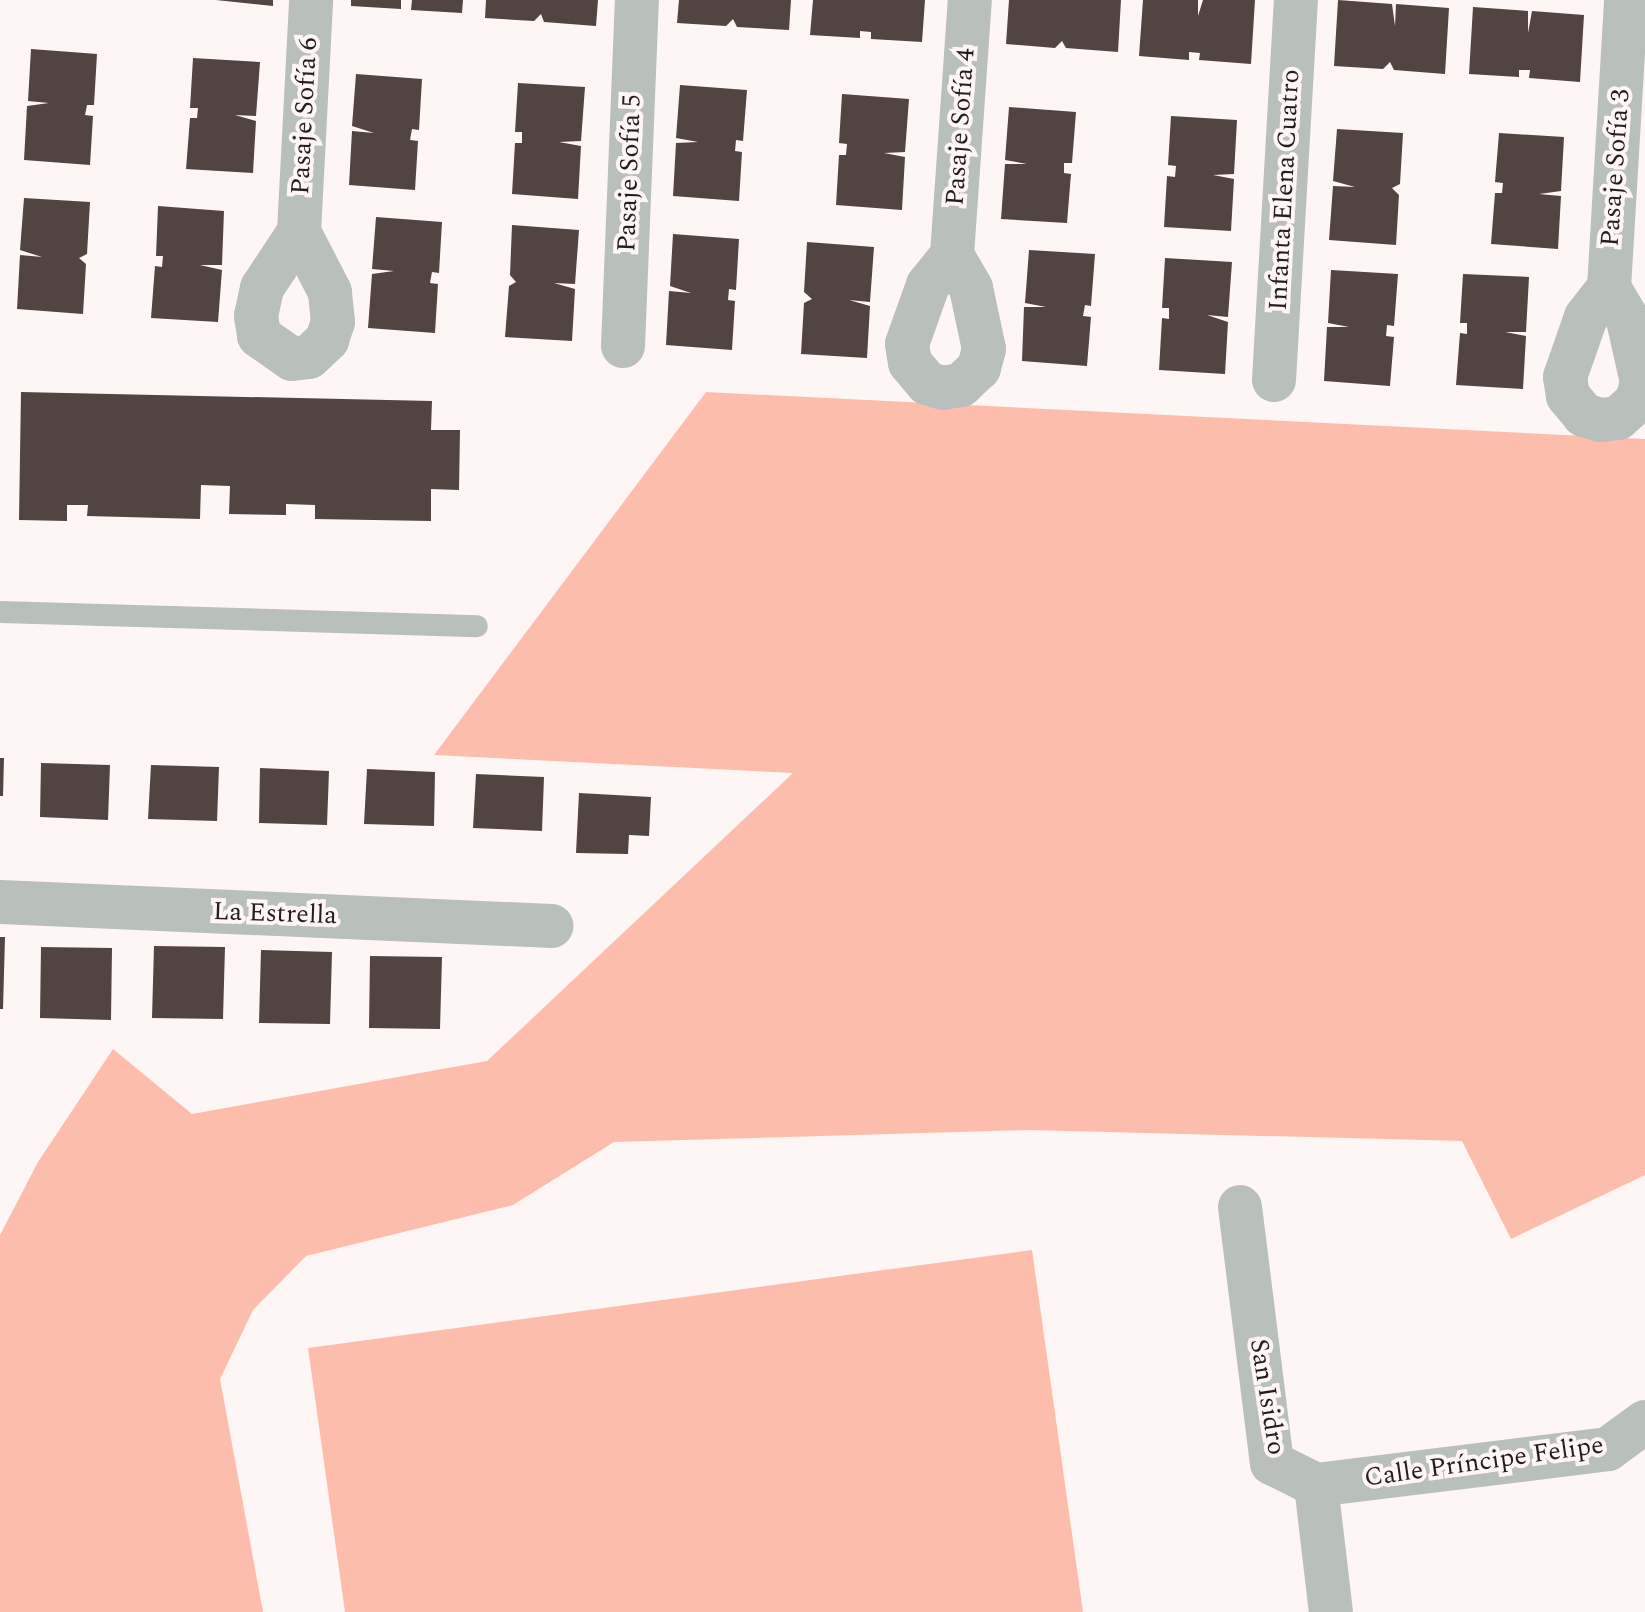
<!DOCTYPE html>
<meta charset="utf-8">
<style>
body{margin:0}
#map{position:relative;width:1645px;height:1612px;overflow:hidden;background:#fdf6f4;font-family:Spectral,serif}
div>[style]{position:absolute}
.green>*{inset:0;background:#fdbdad}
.building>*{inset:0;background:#514441}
.service>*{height:22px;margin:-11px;padding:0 11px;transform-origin:11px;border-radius:11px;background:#b9bfbb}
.minor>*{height:44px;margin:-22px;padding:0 22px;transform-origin:22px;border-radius:22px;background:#b9bfbb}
span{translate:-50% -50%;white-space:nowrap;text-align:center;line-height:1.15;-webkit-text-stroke:8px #fdf6f4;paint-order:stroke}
.street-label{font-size:26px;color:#241e1d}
</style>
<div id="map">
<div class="green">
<i style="clip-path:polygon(706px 392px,1645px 439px,1645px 1175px,1511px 1239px,1462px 1141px,1029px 1130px,614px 1142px,513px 1205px,306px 1256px,253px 1310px,220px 1379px,263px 1612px,0 1612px,0 1235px,38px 1162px,113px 1049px,192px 1114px,487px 1061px,793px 773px,434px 755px)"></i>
<i style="clip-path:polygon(1032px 1250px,1083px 1612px,345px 1612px,308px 1348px)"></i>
</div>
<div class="building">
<i style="clip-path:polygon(216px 0,273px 0,273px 6px)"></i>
<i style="clip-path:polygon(351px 0,401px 0,401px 9px,351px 6px)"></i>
<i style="clip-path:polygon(412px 0,463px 0,462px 13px,411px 10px)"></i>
<i style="clip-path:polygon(486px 0,598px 0,596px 26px,544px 22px,541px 14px,534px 21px,485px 18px)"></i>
<i style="clip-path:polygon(679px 0,791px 0,789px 30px,737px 27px,733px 19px,726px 26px,677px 23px)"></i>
<i style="clip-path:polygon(813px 0,925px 0,922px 42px,871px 39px,871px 32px,860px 31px,860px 38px,810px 35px)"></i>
<i style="clip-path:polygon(1009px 0,1121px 0,1118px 52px,1066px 48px,1062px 41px,1055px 48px,1006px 44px)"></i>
<i style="clip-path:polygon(1143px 0,1198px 0,1198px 16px,1203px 0,1255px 0,1251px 64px,1199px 60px,1200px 53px,1189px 52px,1189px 60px,1139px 56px)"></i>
<i style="clip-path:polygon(1338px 0,1392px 4px,1395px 26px,1396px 4px,1449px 8px,1445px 74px,1394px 70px,1390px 62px,1383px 69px,1334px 66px)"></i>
<i style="clip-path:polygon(1473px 7px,1528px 11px,1528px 33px,1532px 11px,1584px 15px,1580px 82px,1529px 78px,1530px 70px,1519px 70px,1519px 77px,1469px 74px)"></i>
<i style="clip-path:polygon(31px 49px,97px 54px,94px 105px,87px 105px,85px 115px,93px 116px,90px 165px,24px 160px,27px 106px,49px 103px,28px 101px)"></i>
<i style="clip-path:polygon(193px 58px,260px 62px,256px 116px,235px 115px,256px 121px,253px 173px,186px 169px,190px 118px,197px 118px,198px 108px,190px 108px)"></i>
<i style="clip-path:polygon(356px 74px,422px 79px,419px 130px,412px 129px,410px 140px,418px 141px,415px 190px,349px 185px,352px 131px,374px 133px,352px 126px)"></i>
<i style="clip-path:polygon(518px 83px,585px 87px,581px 141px,559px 142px,581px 146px,578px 199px,512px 194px,515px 143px,522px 143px,522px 132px,515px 132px)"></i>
<i style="clip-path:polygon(680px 85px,747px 90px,743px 141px,736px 140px,735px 151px,742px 152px,739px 201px,673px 196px,676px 143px,698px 142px,676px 138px)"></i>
<i style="clip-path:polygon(842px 94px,909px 99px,905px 152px,884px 153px,905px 157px,902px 210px,836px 205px,839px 155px,846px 155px,847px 144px,839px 143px)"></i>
<i style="clip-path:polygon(1009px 107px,1076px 112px,1072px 163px,1064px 163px,1064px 173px,1071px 174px,1067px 223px,1001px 219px,1005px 164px,1027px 164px,1005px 160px)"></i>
<i style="clip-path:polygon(1171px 116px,1237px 120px,1234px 174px,1213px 175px,1234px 179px,1231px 231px,1164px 227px,1167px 176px,1175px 177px,1176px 166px,1168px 165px)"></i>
<i style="clip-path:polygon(1337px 129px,1403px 133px,1400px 184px,1392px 188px,1399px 195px,1396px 245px,1329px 240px,1333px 186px,1355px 187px,1333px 181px)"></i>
<i style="clip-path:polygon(1499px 133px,1564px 137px,1561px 191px,1539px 194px,1561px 196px,1558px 249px,1491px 244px,1495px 193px,1502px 193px,1503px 183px,1495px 182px)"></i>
<i style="clip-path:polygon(24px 198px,90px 202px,87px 254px,79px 258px,86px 264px,83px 314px,17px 309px,20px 255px,42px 257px,20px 250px)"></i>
<i style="clip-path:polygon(158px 206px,224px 211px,222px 265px,200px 265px,222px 270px,218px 322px,151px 318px,155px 266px,162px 267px,163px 256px,156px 256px)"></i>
<i style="clip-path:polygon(376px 217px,442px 222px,439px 273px,432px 272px,430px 283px,438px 284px,435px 333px,368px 328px,372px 274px,394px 271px,372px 269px)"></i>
<i style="clip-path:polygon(512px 225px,579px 230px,575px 284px,554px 283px,575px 289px,572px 341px,505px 337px,509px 286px,516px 282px,510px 275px)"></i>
<i style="clip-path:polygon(673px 234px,739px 239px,736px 290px,729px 289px,728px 300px,735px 301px,732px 350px,666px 345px,669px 291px,691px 293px,670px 286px)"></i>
<i style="clip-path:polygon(807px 242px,874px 247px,870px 302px,849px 300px,870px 306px,867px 358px,801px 354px,804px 303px,812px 299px,804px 292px)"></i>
<i style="clip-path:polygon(1029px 250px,1095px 254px,1091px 306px,1085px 305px,1083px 316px,1091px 317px,1087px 366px,1022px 361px,1024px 307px,1046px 307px,1025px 303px)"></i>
<i style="clip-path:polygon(1165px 258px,1232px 262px,1228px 317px,1207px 315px,1228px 322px,1225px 374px,1159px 370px,1162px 318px,1169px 319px,1169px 308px,1162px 308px)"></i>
<i style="clip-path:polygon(1331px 270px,1398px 274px,1394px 326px,1387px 325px,1386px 336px,1394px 337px,1390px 386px,1324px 381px,1327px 327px,1349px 327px,1328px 323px)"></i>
<i style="clip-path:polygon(1463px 274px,1529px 277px,1526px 332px,1505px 332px,1526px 336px,1523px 389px,1456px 385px,1460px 333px,1467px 334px,1467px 323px,1460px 323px)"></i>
<i style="clip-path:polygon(21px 392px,432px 401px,431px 430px,460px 430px,459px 490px,431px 489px,431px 521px,315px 519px,315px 505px,286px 504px,286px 515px,229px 514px,230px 486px,201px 485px,200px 519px,87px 516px,88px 505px,67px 505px,67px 521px,19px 520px)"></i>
<i style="clip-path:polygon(0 758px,4px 758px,3px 796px,0 796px)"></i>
<i style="clip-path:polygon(41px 763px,110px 765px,108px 820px,40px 817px)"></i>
<i style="clip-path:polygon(151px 765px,219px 767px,217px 821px,148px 819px)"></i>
<i style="clip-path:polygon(260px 768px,329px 771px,327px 825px,259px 823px)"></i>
<i style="clip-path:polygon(367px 769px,435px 772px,434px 826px,364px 824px)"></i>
<i style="clip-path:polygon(476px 774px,544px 777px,542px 831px,473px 828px)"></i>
<i style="clip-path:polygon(579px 793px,651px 797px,649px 836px,629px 835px,628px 854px,576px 853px)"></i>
<i style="clip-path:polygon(0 937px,5px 937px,3px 1009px,0 1009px)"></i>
<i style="clip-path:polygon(154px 946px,225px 947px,223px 1019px,152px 1018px)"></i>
<i style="clip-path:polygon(41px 947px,112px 948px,111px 1020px,40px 1018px)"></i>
<i style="clip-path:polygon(261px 950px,332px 952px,330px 1024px,259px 1023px)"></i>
<i style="clip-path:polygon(370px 956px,442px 957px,440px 1029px,369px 1028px)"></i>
</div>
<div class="service">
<i style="left:0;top:612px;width:477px;rotate:1.7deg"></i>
</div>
<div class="minor">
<i style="left:299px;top:232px;width:67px;rotate:123.5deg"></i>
<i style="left:262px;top:288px;width:29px;rotate:102deg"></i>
<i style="left:256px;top:316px;width:20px;rotate:81deg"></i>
<i style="left:259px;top:336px;width:40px;rotate:34.9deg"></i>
<i style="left:292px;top:359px;width:17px;rotate:-7deg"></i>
<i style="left:309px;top:357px;width:25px;rotate:-43deg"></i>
<i style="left:327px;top:340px;width:19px;rotate:-72deg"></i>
<i style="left:333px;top:322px;width:30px;rotate:-96deg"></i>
<i style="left:330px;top:292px;width:68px;rotate:-117.3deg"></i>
<i style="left:299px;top:232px;width:232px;rotate:-87deg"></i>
<i style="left:952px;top:255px;width:38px;rotate:60deg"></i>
<i style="left:971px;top:288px;width:62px;rotate:78deg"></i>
<i style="left:984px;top:349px;width:20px;rotate:105deg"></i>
<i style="left:979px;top:368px;width:25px;rotate:137deg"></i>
<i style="left:961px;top:385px;width:18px;rotate:171deg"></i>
<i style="left:943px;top:388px;width:17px;rotate:-163deg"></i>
<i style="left:927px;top:383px;width:26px;rotate:-130deg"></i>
<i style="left:910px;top:363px;width:19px;rotate:-99deg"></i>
<i style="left:907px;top:344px;width:63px;rotate:-70.4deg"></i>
<i style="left:928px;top:285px;width:38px;rotate:-51deg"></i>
<i style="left:952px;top:255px;width:256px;rotate:-86deg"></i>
<i style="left:1609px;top:288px;width:37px;rotate:59deg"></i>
<i style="left:1628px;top:320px;width:64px;rotate:77.3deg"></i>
<i style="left:1642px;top:382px;width:20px;rotate:105deg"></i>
<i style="left:1637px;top:401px;width:25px;rotate:138deg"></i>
<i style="left:1618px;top:418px;width:17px;rotate:173deg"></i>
<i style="left:1601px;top:420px;width:18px;rotate:-164deg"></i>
<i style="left:1584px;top:415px;width:25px;rotate:-130deg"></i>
<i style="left:1568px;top:396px;width:19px;rotate:-99deg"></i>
<i style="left:1565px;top:377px;width:64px;rotate:-70.7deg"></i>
<i style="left:1586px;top:317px;width:37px;rotate:-52deg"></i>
<i style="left:1609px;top:288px;width:289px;rotate:-86.6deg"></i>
<i style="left:623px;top:346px;width:346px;rotate:-87.7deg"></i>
<i style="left:1274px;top:380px;width:381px;rotate:-86.7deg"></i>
<i style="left:0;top:902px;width:552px;rotate:2.49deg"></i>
<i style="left:1240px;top:1207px;width:258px;rotate:82.9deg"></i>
<i style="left:1272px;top:1463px;width:49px;rotate:26.6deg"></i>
<i style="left:1316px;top:1485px;width:128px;rotate:83.3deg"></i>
<i style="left:1316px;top:1485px;width:294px;rotate:-7deg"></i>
<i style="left:1608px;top:1449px;width:46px;rotate:-36.1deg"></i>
</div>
<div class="street-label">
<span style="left:305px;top:116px;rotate:-87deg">Pasaje Sofía 6</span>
<span style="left:961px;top:127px;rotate:-86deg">Pasaje Sofía 4</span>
<span style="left:1616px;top:168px;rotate:-86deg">Pasaje Sofía 3</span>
<span style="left:630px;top:173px;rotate:-88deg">Pasaje Sofía 5</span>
<span style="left:1285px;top:190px;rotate:-87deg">Infanta Elena Cuatro</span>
<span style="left:275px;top:914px;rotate:2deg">La Estrella</span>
<span style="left:1267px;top:1397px;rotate:81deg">San Isidro</span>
<span style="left:1484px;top:1462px;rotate:-8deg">Calle Príncipe Felipe</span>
</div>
</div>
